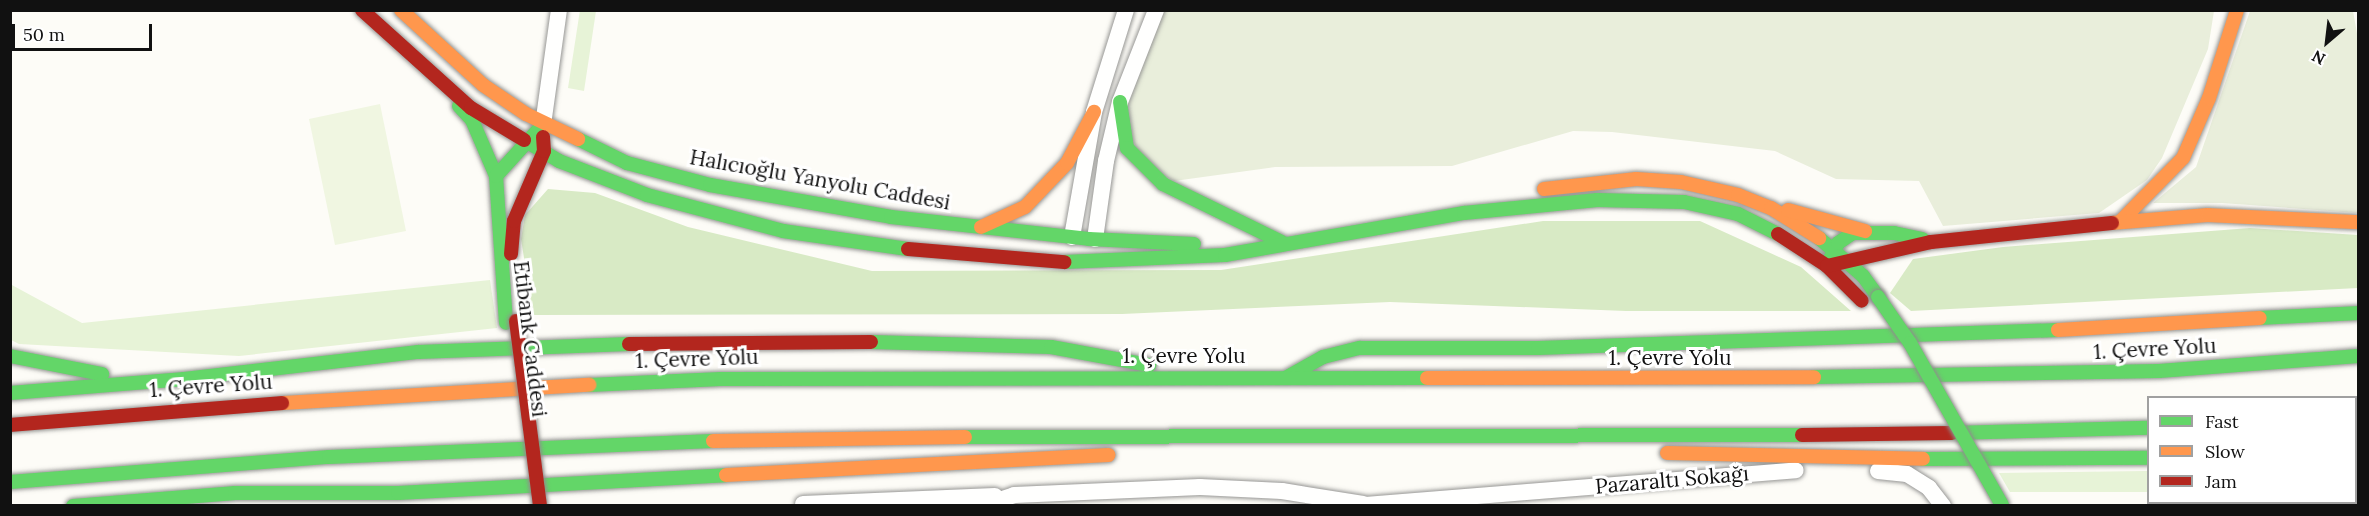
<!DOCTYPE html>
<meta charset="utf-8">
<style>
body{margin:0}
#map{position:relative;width:2369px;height:516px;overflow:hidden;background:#fdfcf7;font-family:Lora,serif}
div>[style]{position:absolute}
.green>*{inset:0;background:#e7f3d7}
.forest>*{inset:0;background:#d8eac5}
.cemetery>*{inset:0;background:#e9eedb}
.pitch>*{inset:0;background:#f0f6e1}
.roads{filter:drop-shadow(0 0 2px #979795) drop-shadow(0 0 2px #979795)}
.street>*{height:16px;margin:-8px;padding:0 8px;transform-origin:8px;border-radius:8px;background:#fffffe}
.fast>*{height:14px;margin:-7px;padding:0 7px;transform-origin:7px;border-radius:7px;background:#63d668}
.slow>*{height:14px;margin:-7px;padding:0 7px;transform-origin:7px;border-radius:7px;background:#ff974d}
.jam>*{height:14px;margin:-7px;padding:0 7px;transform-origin:7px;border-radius:7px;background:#b3261e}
.bridges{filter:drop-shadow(0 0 2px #8e8d8b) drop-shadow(0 0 2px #8e8d8b)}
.fast-bridge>*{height:14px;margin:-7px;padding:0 7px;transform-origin:7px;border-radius:7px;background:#63d668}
.jam-bridge>*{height:14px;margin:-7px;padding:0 7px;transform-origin:7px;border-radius:7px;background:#b3261e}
span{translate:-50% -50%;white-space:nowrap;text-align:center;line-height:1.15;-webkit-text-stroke:6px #fff;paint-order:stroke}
.street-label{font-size:21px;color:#111}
.frame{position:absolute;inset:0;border:12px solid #111;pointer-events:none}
.legend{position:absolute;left:2147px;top:396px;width:210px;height:108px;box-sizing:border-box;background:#fff;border:2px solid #a0a0a0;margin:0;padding:8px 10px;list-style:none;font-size:18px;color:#111}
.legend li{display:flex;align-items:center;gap:12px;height:30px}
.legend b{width:30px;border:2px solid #a0a0a0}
.north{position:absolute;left:2297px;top:12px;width:60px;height:60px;-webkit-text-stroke:4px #fff;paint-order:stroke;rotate:208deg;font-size:16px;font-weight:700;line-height:24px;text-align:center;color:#111}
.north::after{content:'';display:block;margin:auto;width:21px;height:27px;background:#111;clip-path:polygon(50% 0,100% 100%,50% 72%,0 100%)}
.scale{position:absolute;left:12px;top:24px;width:140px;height:27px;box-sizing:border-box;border:3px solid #111;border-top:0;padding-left:8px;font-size:18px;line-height:21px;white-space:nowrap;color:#111;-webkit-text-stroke:4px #fff;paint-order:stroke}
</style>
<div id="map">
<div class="green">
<i style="clip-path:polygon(580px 10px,596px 11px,584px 91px,568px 88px)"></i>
<i style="clip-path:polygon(490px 280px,497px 328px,239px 356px,19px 344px,11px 340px,10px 284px,82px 323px)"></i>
<i style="clip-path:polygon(2148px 471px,2148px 492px,2010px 492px,1999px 473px)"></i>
</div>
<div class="forest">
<i style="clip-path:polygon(548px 189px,595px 193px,688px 227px,872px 271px,1221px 270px,1543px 221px,1700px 221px,1801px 267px,1851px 311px,1626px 311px,1390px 302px,1122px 314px,533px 315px,521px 239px,525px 215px)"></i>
<i style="clip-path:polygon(2250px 228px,2358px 235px,2358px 288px,1911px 311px,1890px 293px,1913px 259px,2003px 247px)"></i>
</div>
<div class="cemetery">
<i style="clip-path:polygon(1164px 11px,2214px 11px,2208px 49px,2162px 158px,2147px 180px,2099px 213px,1943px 226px,1919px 181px,1836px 179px,1775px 151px,1612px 132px,1573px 131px,1452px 166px,1275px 167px,1174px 181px,1147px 167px,1122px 120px)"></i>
<i style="clip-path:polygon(2250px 11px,2353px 11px,2358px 39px,2358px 213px,2222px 203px,2153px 203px,2196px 167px)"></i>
</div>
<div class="pitch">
<i style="clip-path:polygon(380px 104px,406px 231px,335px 245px,309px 119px)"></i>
</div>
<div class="roads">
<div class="street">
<i style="left:543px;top:125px;width:116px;rotate:-82.1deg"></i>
<i style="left:1072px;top:237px;width:127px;rotate:-80deg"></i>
<i style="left:1094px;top:112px;width:107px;rotate:-72.6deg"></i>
<i style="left:1095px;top:239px;width:79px;rotate:-82deg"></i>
<i style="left:1106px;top:161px;width:61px;rotate:-76.7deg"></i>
<i style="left:1120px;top:102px;width:99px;rotate:-68.6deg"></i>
<i style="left:1878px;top:471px;width:29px;rotate:6deg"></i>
<i style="left:1907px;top:474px;width:26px;rotate:32deg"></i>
<i style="left:1929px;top:488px;width:23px;rotate:52deg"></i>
<i style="left:803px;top:504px;width:192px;rotate:-2.4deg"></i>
<i style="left:981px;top:506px;width:35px;rotate:-18deg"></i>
<i style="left:1014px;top:495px;width:186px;rotate:-2.5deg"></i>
<i style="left:1200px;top:487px;width:82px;rotate:2.8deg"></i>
<i style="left:1282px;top:491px;width:82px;rotate:9.1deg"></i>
<i style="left:1353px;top:506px;width:444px;rotate:-4.6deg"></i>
</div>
<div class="fast">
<i style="left:1120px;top:102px;width:47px;rotate:81.3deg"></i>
<i style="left:1127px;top:148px;width:51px;rotate:45deg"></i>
<i style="left:1163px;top:184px;width:132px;rotate:26deg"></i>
<i style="left:459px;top:106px;width:19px;rotate:47deg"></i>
<i style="left:472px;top:120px;width:61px;rotate:66.8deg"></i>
<i style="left:496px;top:176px;width:147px;rotate:86.1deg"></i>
<i style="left:578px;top:139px;width:55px;rotate:26.1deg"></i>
<i style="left:627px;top:163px;width:86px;rotate:14.8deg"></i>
<i style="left:710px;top:185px;width:184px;rotate:10deg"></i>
<i style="left:891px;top:217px;width:199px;rotate:6.3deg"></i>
<i style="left:1089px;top:239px;width:105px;rotate:2.7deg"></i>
<i style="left:524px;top:140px;width:41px;rotate:31deg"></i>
<i style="left:559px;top:161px;width:94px;rotate:21.1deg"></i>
<i style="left:647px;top:195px;width:141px;rotate:14.8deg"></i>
<i style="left:783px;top:231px;width:126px;rotate:8.2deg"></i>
<i style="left:496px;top:176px;width:61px;rotate:-47.7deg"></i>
<i style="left:1819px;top:238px;width:58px;rotate:40.8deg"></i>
<i style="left:1863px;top:276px;width:26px;rotate:54deg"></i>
<i style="left:1829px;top:261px;width:20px;rotate:-63deg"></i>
<i style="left:1838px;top:243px;width:18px;rotate:-34deg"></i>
<i style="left:1853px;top:233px;width:41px"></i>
<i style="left:1894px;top:233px;width:29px;rotate:12deg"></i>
<i style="left:1064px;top:262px;width:161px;rotate:-2.5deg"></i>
<i style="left:1225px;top:255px;width:243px;rotate:-10deg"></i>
<i style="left:1464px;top:213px;width:134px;rotate:-5.6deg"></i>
<i style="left:1597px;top:200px;width:87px;rotate:1.3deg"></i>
<i style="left:1684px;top:202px;width:55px;rotate:12.5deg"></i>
<i style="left:1738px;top:214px;width:45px;rotate:26.6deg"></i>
<i style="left:2260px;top:318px;width:98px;rotate:-2.9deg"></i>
<i style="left:871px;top:342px;width:180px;rotate:1.6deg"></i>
<i style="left:1051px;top:347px;width:100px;rotate:10.4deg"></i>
<i style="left:10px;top:356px;width:94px;rotate:11.1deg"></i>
<i style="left:1287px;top:377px;width:41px;rotate:-29.1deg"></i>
<i style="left:1323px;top:357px;width:38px;rotate:-14deg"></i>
<i style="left:1360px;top:348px;width:178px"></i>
<i style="left:1538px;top:348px;width:520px;rotate:-1.98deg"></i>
<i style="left:1814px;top:377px;width:345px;rotate:-1deg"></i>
<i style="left:2159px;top:371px;width:200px;rotate:-4.3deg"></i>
<i style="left:589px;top:385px;width:132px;rotate:-2.6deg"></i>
<i style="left:721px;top:379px;width:706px;rotate:-0.08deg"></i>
<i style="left:10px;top:393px;width:175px;rotate:-4.6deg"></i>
<i style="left:184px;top:379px;width:236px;rotate:-6.6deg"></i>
<i style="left:418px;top:352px;width:211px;rotate:-2.2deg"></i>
<i style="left:1952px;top:433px;width:196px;rotate:-1.5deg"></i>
<i style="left:965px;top:437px;width:837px;rotate:-0.14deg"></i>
<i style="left:2356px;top:444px;width:2px"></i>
<i style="left:1923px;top:459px;width:225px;rotate:-0.3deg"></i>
<i style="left:10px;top:482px;width:320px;rotate:-4.5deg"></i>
<i style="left:329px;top:457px;width:384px;rotate:-2.4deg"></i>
<i style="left:73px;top:506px;width:163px;rotate:-4.6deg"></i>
<i style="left:235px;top:493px;width:163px"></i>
<i style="left:398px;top:493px;width:328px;rotate:-3.1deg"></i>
</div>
<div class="slow">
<i style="left:401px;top:10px;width:111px;rotate:42.4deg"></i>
<i style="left:483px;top:85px;width:52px;rotate:34deg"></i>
<i style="left:526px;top:114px;width:58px;rotate:25.7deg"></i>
<i style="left:1544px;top:189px;width:93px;rotate:-6.2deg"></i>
<i style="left:1636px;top:179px;width:45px;rotate:3.8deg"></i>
<i style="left:1681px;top:182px;width:58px;rotate:12.8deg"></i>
<i style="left:1738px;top:195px;width:35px;rotate:22deg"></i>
<i style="left:1771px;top:208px;width:57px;rotate:32deg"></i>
<i style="left:1788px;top:210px;width:80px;rotate:15.3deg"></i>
<i style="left:2120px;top:222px;width:90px;rotate:-45.5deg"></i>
<i style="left:2183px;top:158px;width:65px;rotate:-66.6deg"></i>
<i style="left:2209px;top:98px;width:92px;rotate:-72.3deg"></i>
<i style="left:2112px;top:223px;width:96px;rotate:-4.8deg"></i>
<i style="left:2208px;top:215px;width:150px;rotate:2.7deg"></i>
<i style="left:981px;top:227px;width:48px;rotate:-24.4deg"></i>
<i style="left:1025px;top:207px;width:61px;rotate:-46.3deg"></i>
<i style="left:1067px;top:163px;width:58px;rotate:-62.1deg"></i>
<i style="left:2058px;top:330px;width:202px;rotate:-3.4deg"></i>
<i style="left:1427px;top:378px;width:387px;rotate:-0.1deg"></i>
<i style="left:282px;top:403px;width:308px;rotate:-3.4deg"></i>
<i style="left:2356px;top:414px;width:2px;rotate:-27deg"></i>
<i style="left:713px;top:441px;width:252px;rotate:-0.9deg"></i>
<i style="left:1667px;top:453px;width:256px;rotate:1.3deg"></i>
<i style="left:726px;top:475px;width:383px;rotate:-3deg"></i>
</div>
<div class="jam">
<i style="left:362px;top:10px;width:147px;rotate:42deg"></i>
<i style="left:471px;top:108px;width:62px;rotate:31.1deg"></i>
<i style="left:1778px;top:234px;width:59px;rotate:33.1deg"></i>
<i style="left:1827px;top:266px;width:49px;rotate:45deg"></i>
<i style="left:908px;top:249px;width:157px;rotate:4.8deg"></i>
<i style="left:511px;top:254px;width:33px;rotate:-85deg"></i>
<i style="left:514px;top:221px;width:76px;rotate:-66.8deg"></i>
<i style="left:544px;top:151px;width:14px;rotate:-94deg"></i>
<i style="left:1827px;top:266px;width:107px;rotate:-13deg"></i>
<i style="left:1931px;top:242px;width:182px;rotate:-6deg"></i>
<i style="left:629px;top:344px;width:242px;rotate:-0.5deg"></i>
<i style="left:10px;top:425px;width:273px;rotate:-4.6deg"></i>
<i style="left:1802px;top:435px;width:150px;rotate:-0.8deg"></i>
</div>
</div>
<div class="bridges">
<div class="fast-bridge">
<i style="left:1878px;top:297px;width:56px;rotate:55.2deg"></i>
<i style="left:1910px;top:343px;width:186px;rotate:60.4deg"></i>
</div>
<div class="jam-bridge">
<i style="left:516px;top:321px;width:187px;rotate:82.6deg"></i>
</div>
</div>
<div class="street-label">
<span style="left:820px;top:180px;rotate:10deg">Halıcıoğlu Yanyolu Caddesi</span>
<span style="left:530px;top:339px;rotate:83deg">Etibank Caddesi</span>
<span style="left:2155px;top:349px;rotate:-3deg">1. Çevre Yolu</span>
<span style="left:1184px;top:356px">1. Çevre Yolu</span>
<span style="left:1670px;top:358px">1. Çevre Yolu</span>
<span style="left:697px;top:359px;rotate:-2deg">1. Çevre Yolu</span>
<span style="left:211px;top:386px;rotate:-4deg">1. Çevre Yolu</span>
<span style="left:1672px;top:480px;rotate:-5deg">Pazaraltı Sokağı</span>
</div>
<div class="frame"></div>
<ul class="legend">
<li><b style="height:8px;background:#63d668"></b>Fast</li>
<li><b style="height:8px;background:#ff974d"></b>Slow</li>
<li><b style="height:8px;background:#b3261e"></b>Jam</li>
</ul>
<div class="north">N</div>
<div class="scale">50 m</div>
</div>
